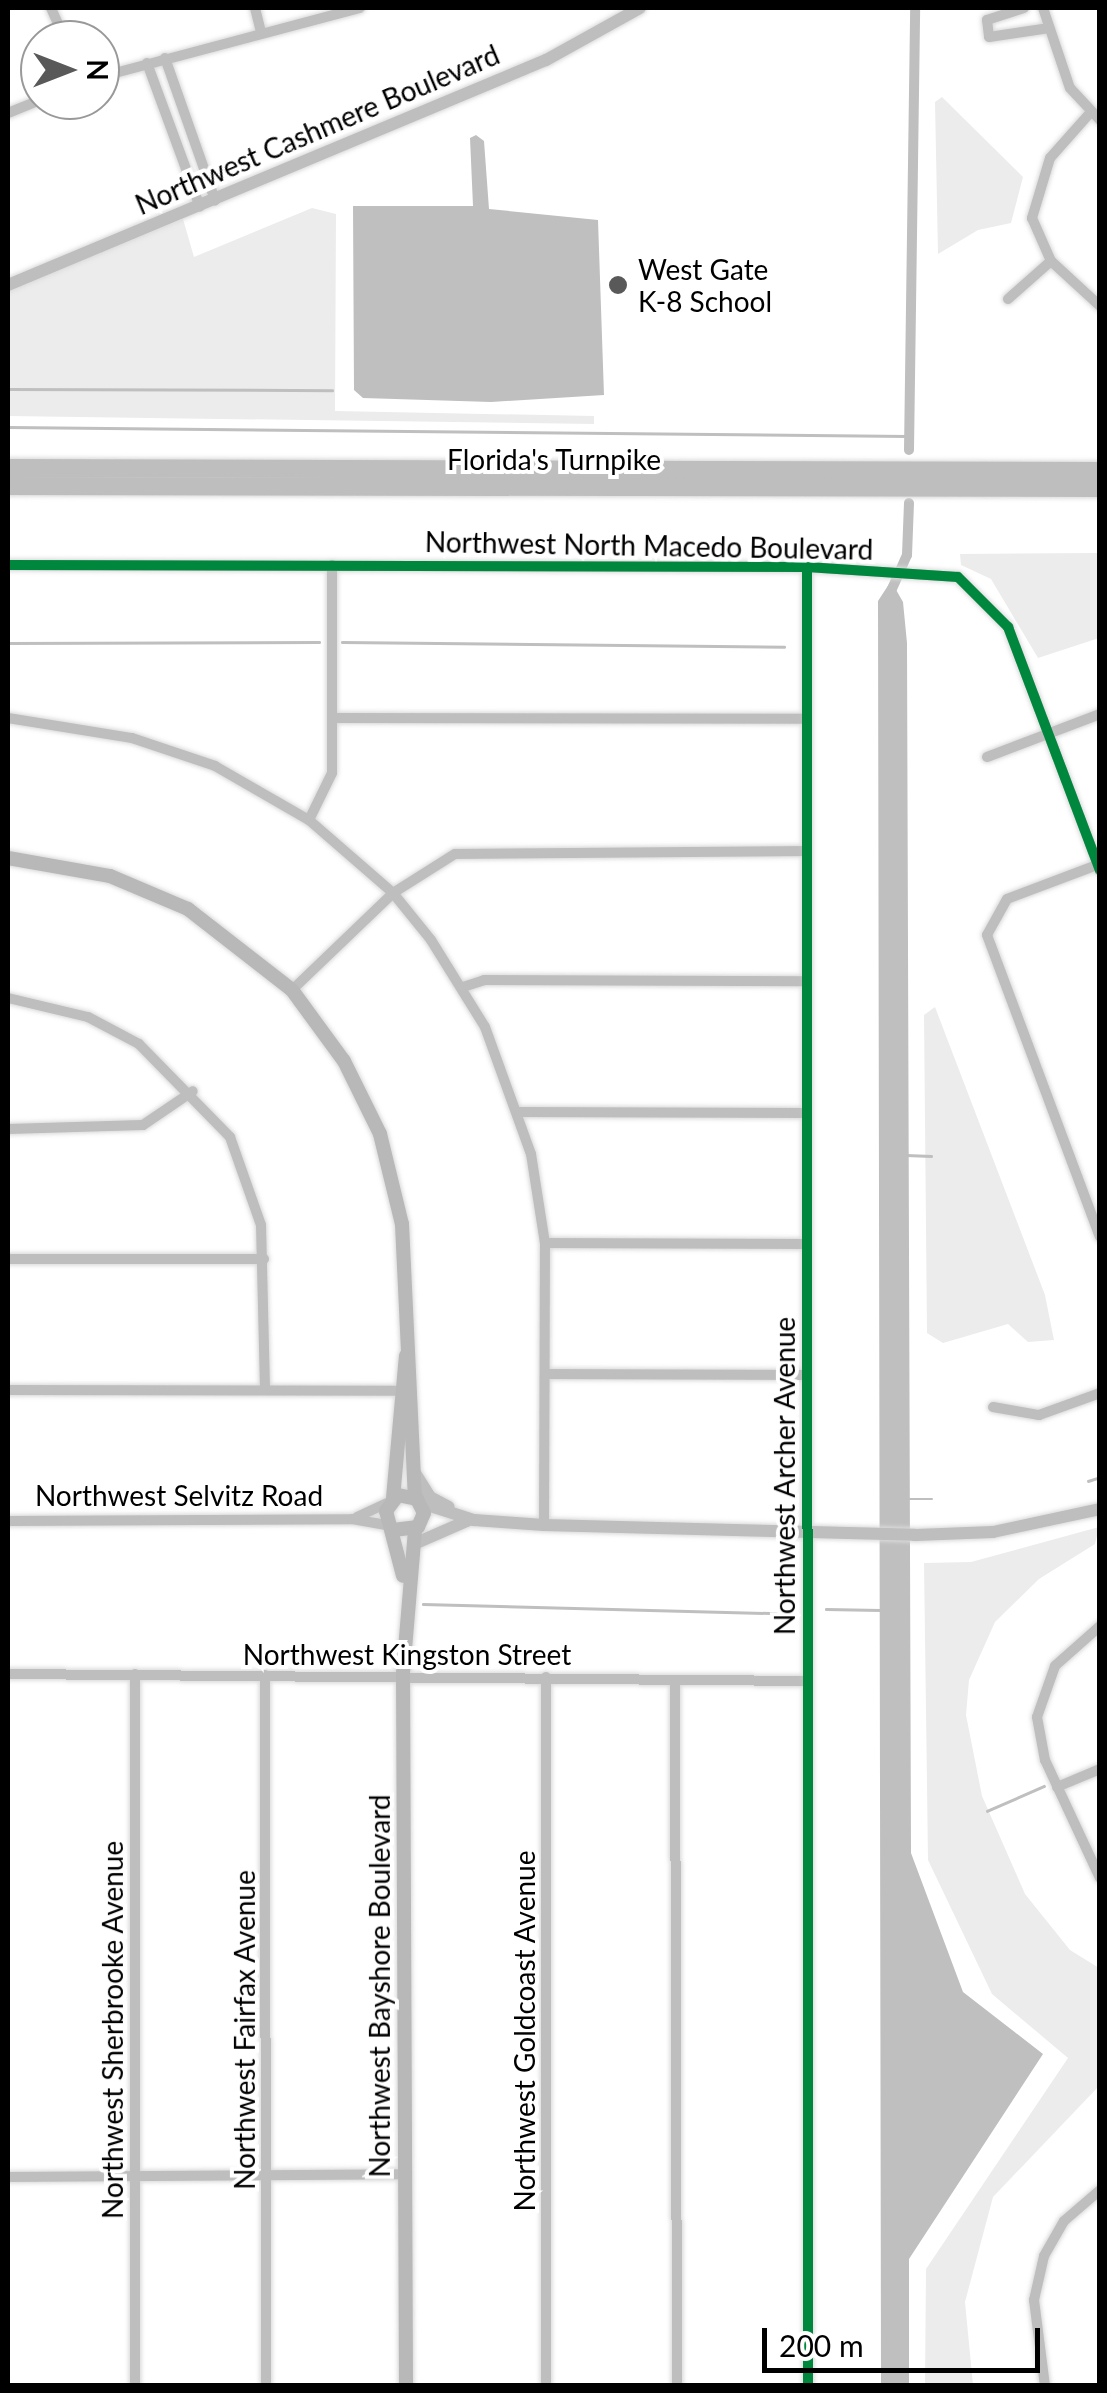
<!DOCTYPE html>
<style>
body{margin:0}
#map{position:relative;width:1107px;height:2393px;overflow:hidden;background:#fff;font-family:Lato,sans-serif}
div>[style]{position:absolute}
.green>*{inset:0;background:#ececec}
.water>*{inset:0;background:#bfbfbf}
.stream>*{height:2.5px;margin:-1.25px;padding:0 1.25px;transform-origin:1.25px;border-radius:1.25px;background:#bfbfbf}
.canal>*{height:10px;margin:-5px;padding:0 5px;transform-origin:5px;border-radius:5px;background:#bfbfbf}
.roads{filter:drop-shadow(0 0 2px #dbdbdb) drop-shadow(0 0 2px #dbdbdb)}
.minor>*{height:10px;margin:-5px;padding:0 5px;transform-origin:5px;border-radius:5px;background:#bebebe}
.tertiary>*{height:12px;margin:-6px;padding:0 6px;transform-origin:6px;border-radius:6px;background:#bebebe}
.secondary>*{height:14px;margin:-7px;padding:0 7px;transform-origin:7px;border-radius:7px;background:#b8b8b8}
.motorway>*{height:18px;margin:-9px;padding:0 9px;transform-origin:9px;border-radius:9px;background:#bebebe}
.cycleway>*{height:10px;margin:-5px;padding:0 5px;transform-origin:5px;border-radius:5px;background:#00873e}
.dots>*{width:28px;height:28px;translate:-50% -50%;box-sizing:border-box;border:5px solid #fff;border-radius:50%}
span{translate:-50% -50%;white-space:nowrap;text-align:center;line-height:1.15;-webkit-text-stroke:8px #fff;paint-order:stroke}
.street-label{font-size:28px;color:#000}
.poi-label{font-size:28px;color:#000}
.left{translate:0 -50%;text-align:left}
.frame{position:absolute;inset:0;border:10px solid #000;pointer-events:none}
.north{position:absolute;left:20px;top:20px;width:100px;height:100px;box-sizing:border-box;background:#fff;border:2px solid #999;border-radius:50%;rotate:90deg;font-size:28px;font-weight:700;line-height:40px;text-align:center;color:#000}
.north::after{content:'';display:block;margin:auto;width:35px;height:45px;background:#595959;clip-path:polygon(50% 0,100% 100%,50% 72%,0 100%)}
.scale{position:absolute;left:762px;top:2328px;width:278px;height:45px;box-sizing:border-box;border:5px solid #000;border-top:0;padding-left:12px;font-size:30px;line-height:35px;white-space:nowrap;color:#000;-webkit-text-stroke:8px #fff;paint-order:stroke}
</style>
<div id="map">
<div class="green">
<i style="clip-path:polygon(942px 97px,1023px 177px,1011px 223px,978px 230px,938px 254px,935px 102px)"></i>
<i style="clip-path:polygon(312px 208px,336px 214px,335px 411px,594px 416px,594px 424px,8px 416px,8px 290px,183px 219px,194px 257px)"></i>
<i style="clip-path:polygon(1099px 553px,1099px 638px,1038px 658px,991px 579px,961px 565px,960px 554px)"></i>
<i style="clip-path:polygon(935px 1007px,1045px 1295px,1054px 1340px,1028px 1342px,1008px 1324px,943px 1343px,927px 1333px,924px 1015px)"></i>
<i style="clip-path:polygon(1099px 1527px,1095px 1544px,1039px 1579px,995px 1622px,969px 1680px,966px 1715px,982px 1796px,1025px 1894px,1070px 1950px,1099px 1968px,1099px 2086px,993px 2197px,965px 2302px,973px 2385px,925px 2385px,926px 2269px,1068px 2058px,992px 1994px,928px 1860px,924px 1563px,971px 1562px)"></i>
</div>
<div class="water">
<i style="clip-path:polygon(476px 135px,484px 141px,489px 209px,598px 220px,604px 395px,491px 402px,363px 398px,354px 390px,353px 206px,473px 206px,470px 138px)"></i>
<i style="clip-path:polygon(891px 581px,903px 602px,907px 643px,911px 1853px,963px 1992px,1043px 2054px,909px 2259px,909px 2386px,881px 2385px,878px 601px)"></i>
</div>
<div class="stream">
<i style="left:8px;top:389px;width:324px;rotate:0.2deg"></i>
<i style="left:8px;top:427px;width:899px;rotate:0.57deg"></i>
<i style="left:342px;top:642px;width:442px;rotate:0.6deg"></i>
<i style="left:8px;top:643px;width:311px;rotate:-0.2deg"></i>
<i style="left:906px;top:1155px;width:25px;rotate:2deg"></i>
<i style="left:1088px;top:1481px;width:13px;rotate:-18deg"></i>
<i style="left:909px;top:1499px;width:23px"></i>
<i style="left:423px;top:1604px;width:372px;rotate:1.5deg"></i>
<i style="left:826px;top:1609px;width:54px;rotate:1.1deg"></i>
<i style="left:987px;top:1811px;width:62px;rotate:-23.7deg"></i>
</div>
<div class="canal">
<i style="left:909px;top:450px;width:442px;rotate:-89.2deg"></i>
<i style="left:888px;top:598px;width:47px;rotate:-66.2deg"></i>
<i style="left:907px;top:555px;width:52px;rotate:-87.8deg"></i>
</div>
<div class="roads">
<div class="minor">
<i style="left:51px;top:8px;width:35px;rotate:66deg"></i>
<i style="left:255px;top:8px;width:25px;rotate:76deg"></i>
<i style="left:1024px;top:8px;width:39px;rotate:162deg"></i>
<i style="left:987px;top:20px;width:17px;rotate:83deg"></i>
<i style="left:989px;top:37px;width:61px;rotate:-8.5deg"></i>
<i style="left:1043px;top:8px;width:84px;rotate:71.4deg"></i>
<i style="left:1070px;top:88px;width:44px;rotate:46.8deg"></i>
<i style="left:165px;top:58px;width:151px;rotate:70.6deg"></i>
<i style="left:147px;top:63px;width:153px;rotate:69.8deg"></i>
<i style="left:100px;top:77px;width:269px;rotate:-14.9deg"></i>
<i style="left:8px;top:113px;width:35px;rotate:-22deg"></i>
<i style="left:1090px;top:113px;width:60px;rotate:131.6deg"></i>
<i style="left:1050px;top:158px;width:63px;rotate:106.7deg"></i>
<i style="left:1032px;top:218px;width:47px;rotate:66.2deg"></i>
<i style="left:1051px;top:261px;width:67px;rotate:42.6deg"></i>
<i style="left:1008px;top:299px;width:57px;rotate:-41.5deg"></i>
<i style="left:8px;top:565px;width:799px;rotate:0.14deg"></i>
<i style="left:807px;top:567px;width:151px;rotate:3.8deg"></i>
<i style="left:958px;top:577px;width:71px;rotate:45deg"></i>
<i style="left:1008px;top:627px;width:260px;rotate:69.3deg"></i>
<i style="left:807px;top:567px;width:1819px;rotate:89.97deg"></i>
<i style="left:8px;top:718px;width:126px;rotate:9.2deg"></i>
<i style="left:132px;top:738px;width:88px;rotate:18.6deg"></i>
<i style="left:215px;top:766px;width:108px;rotate:29.9deg"></i>
<i style="left:309px;top:820px;width:111px;rotate:41deg"></i>
<i style="left:393px;top:893px;width:60px;rotate:51deg"></i>
<i style="left:431px;top:940px;width:102px;rotate:58.2deg"></i>
<i style="left:485px;top:1027px;width:135px;rotate:70.1deg"></i>
<i style="left:531px;top:1154px;width:90px;rotate:81.1deg"></i>
<i style="left:545px;top:1243px;width:282px;rotate:90.2deg"></i>
<i style="left:334px;top:718px;width:472px;rotate:0.1deg"></i>
<i style="left:987px;top:757px;width:121px;rotate:-20.8deg"></i>
<i style="left:309px;top:820px;width:52px;rotate:-63.9deg"></i>
<i style="left:332px;top:773px;width:208px;rotate:-90deg"></i>
<i style="left:1097px;top:865px;width:96px;rotate:159.3deg"></i>
<i style="left:1007px;top:899px;width:41px;rotate:119.1deg"></i>
<i style="left:987px;top:935px;width:322px;rotate:69.5deg"></i>
<i style="left:463px;top:987px;width:22px;rotate:-18deg"></i>
<i style="left:484px;top:980px;width:321px;rotate:0.2deg"></i>
<i style="left:292px;top:990px;width:140px;rotate:-43.8deg"></i>
<i style="left:393px;top:893px;width:73px;rotate:-32.2deg"></i>
<i style="left:455px;top:854px;width:351px;rotate:-0.5deg"></i>
<i style="left:8px;top:998px;width:82px;rotate:13.4deg"></i>
<i style="left:88px;top:1017px;width:58px;rotate:27.9deg"></i>
<i style="left:139px;top:1044px;width:130px;rotate:45.6deg"></i>
<i style="left:230px;top:1137px;width:93px;rotate:70.6deg"></i>
<i style="left:261px;top:1225px;width:165px;rotate:88.6deg"></i>
<i style="left:519px;top:1112px;width:286px;rotate:0.2deg"></i>
<i style="left:8px;top:1129px;width:135px;rotate:-1.7deg"></i>
<i style="left:143px;top:1125px;width:60px;rotate:-34.2deg"></i>
<i style="left:545px;top:1243px;width:261px;rotate:0.2deg"></i>
<i style="left:8px;top:1259px;width:256px"></i>
<i style="left:546px;top:1374px;width:260px;rotate:0.2deg"></i>
<i style="left:8px;top:1390px;width:391px;rotate:0.1deg"></i>
<i style="left:993px;top:1407px;width:47px;rotate:9.9deg"></i>
<i style="left:1039px;top:1415px;width:65px;rotate:-19.8deg"></i>
<i style="left:357px;top:1517px;width:35px;rotate:-25deg"></i>
<i style="left:8px;top:1521px;width:344px;rotate:-0.3deg"></i>
<i style="left:352px;top:1519px;width:39px;rotate:10deg"></i>
<i style="left:1100px;top:1626px;width:60px;rotate:138.4deg"></i>
<i style="left:1055px;top:1666px;width:54px;rotate:109.4deg"></i>
<i style="left:1037px;top:1717px;width:44px;rotate:79.5deg"></i>
<i style="left:1045px;top:1760px;width:130px;rotate:65deg"></i>
<i style="left:8px;top:1674px;width:798px;rotate:0.5deg"></i>
<i style="left:135px;top:1674px;width:712px;rotate:90deg"></i>
<i style="left:265px;top:1675px;width:711px;rotate:89.92deg"></i>
<i style="left:675px;top:1680px;width:706px;rotate:89.84deg"></i>
<i style="left:1057px;top:1787px;width:47px;rotate:-22.7deg"></i>
<i style="left:8px;top:2177px;width:397px;rotate:-0.4deg"></i>
<i style="left:546px;top:2386px;width:709px;rotate:-90deg"></i>
<i style="left:1045px;top:2386px;width:87px;rotate:-97.3deg"></i>
<i style="left:1034px;top:2300px;width:45px;rotate:-77.2deg"></i>
<i style="left:1044px;top:2256px;width:40px;rotate:-60.3deg"></i>
<i style="left:1064px;top:2221px;width:48px;rotate:-40.7deg"></i>
</div>
<div class="tertiary">
<i style="left:8px;top:285px;width:583px;rotate:-22.7deg"></i>
<i style="left:546px;top:60px;width:107px;rotate:-29deg"></i>
<i style="left:415px;top:1473px;width:28px;rotate:58deg"></i>
<i style="left:430px;top:1497px;width:21px;rotate:28deg"></i>
<i style="left:421px;top:1503px;width:56px;rotate:17.8deg"></i>
<i style="left:474px;top:1520px;width:70px;rotate:4.1deg"></i>
<i style="left:544px;top:1525px;width:371px;rotate:1.5deg"></i>
<i style="left:915px;top:1535px;width:78px;rotate:-2.2deg"></i>
<i style="left:993px;top:1532px;width:109px;rotate:-12.1deg"></i>
<i style="left:414px;top:1544px;width:60px;rotate:-23.6deg"></i>
</div>
<div class="secondary">
<i style="left:8px;top:858px;width:104px;rotate:10deg"></i>
<i style="left:110px;top:876px;width:85px;rotate:22.9deg"></i>
<i style="left:188px;top:909px;width:132px;rotate:37.9deg"></i>
<i style="left:292px;top:990px;width:88px;rotate:53.8deg"></i>
<i style="left:344px;top:1061px;width:81px;rotate:63.7deg"></i>
<i style="left:380px;top:1134px;width:93px;rotate:76.3deg"></i>
<i style="left:402px;top:1224px;width:273px;rotate:87.3deg"></i>
<i style="left:393px;top:1498px;width:143px;rotate:-84.8deg"></i>
<i style="left:393px;top:1530px;width:25px;rotate:-7deg"></i>
<i style="left:418px;top:1527px;width:15px;rotate:-67deg"></i>
<i style="left:424px;top:1513px;width:16px;rotate:-117deg"></i>
<i style="left:417px;top:1499px;width:19px;rotate:-168deg"></i>
<i style="left:398px;top:1495px;width:20px;rotate:127deg"></i>
<i style="left:386px;top:1511px;width:67px;rotate:75.3deg"></i>
<i style="left:406px;top:2386px;width:713px;rotate:-90.24deg"></i>
<i style="left:403px;top:1673px;width:144px;rotate:-85.2deg"></i>
</div>
<div class="motorway">
<i style="left:8px;top:468px;width:1092px;rotate:0.16deg"></i>
<i style="left:8px;top:486px;width:1092px;rotate:0.1deg"></i>
</div>
</div>
<div class="cycleway">
<i style="left:8px;top:565px;width:799px;rotate:0.14deg"></i>
<i style="left:807px;top:567px;width:151px;rotate:3.8deg"></i>
<i style="left:958px;top:577px;width:71px;rotate:45deg"></i>
<i style="left:1008px;top:627px;width:260px;rotate:69.3deg"></i>
<i style="left:807px;top:567px;width:1819px;rotate:89.97deg"></i>
</div>
<div class="dots">
<i style="left:618px;top:285px;background:#595959"></i>
</div>
<div class="street-label">
<span style="left:317px;top:129px;rotate:-23deg">Northwest Cashmere Boulevard</span>
<span style="left:554px;top:459px">Florida's Turnpike</span>
<span style="left:649px;top:545px;rotate:1deg">Northwest North Macedo Boulevard</span>
<span style="left:784px;top:1476px;rotate:-90deg">Northwest Archer Avenue</span>
<span style="left:179px;top:1495px">Northwest Selvitz Road</span>
<span style="left:407px;top:1654px">Northwest Kingston Street</span>
<span style="left:379px;top:1986px;rotate:-90deg">Northwest Bayshore Boulevard</span>
<span style="left:112px;top:2030px;rotate:-90deg">Northwest Sherbrooke Avenue</span>
<span style="left:244px;top:2030px;rotate:-90deg">Northwest Fairfax Avenue</span>
<span style="left:524px;top:2031px;rotate:-90deg">Northwest Goldcoast Avenue</span>
</div>
<div class="poi-label">
<span class="left" style="left:638px;top:285px">West Gate<br>K-8 School</span>
</div>
<div class="frame"></div>
<div class="north">N</div>
<div class="scale">200 m</div>
</div>
